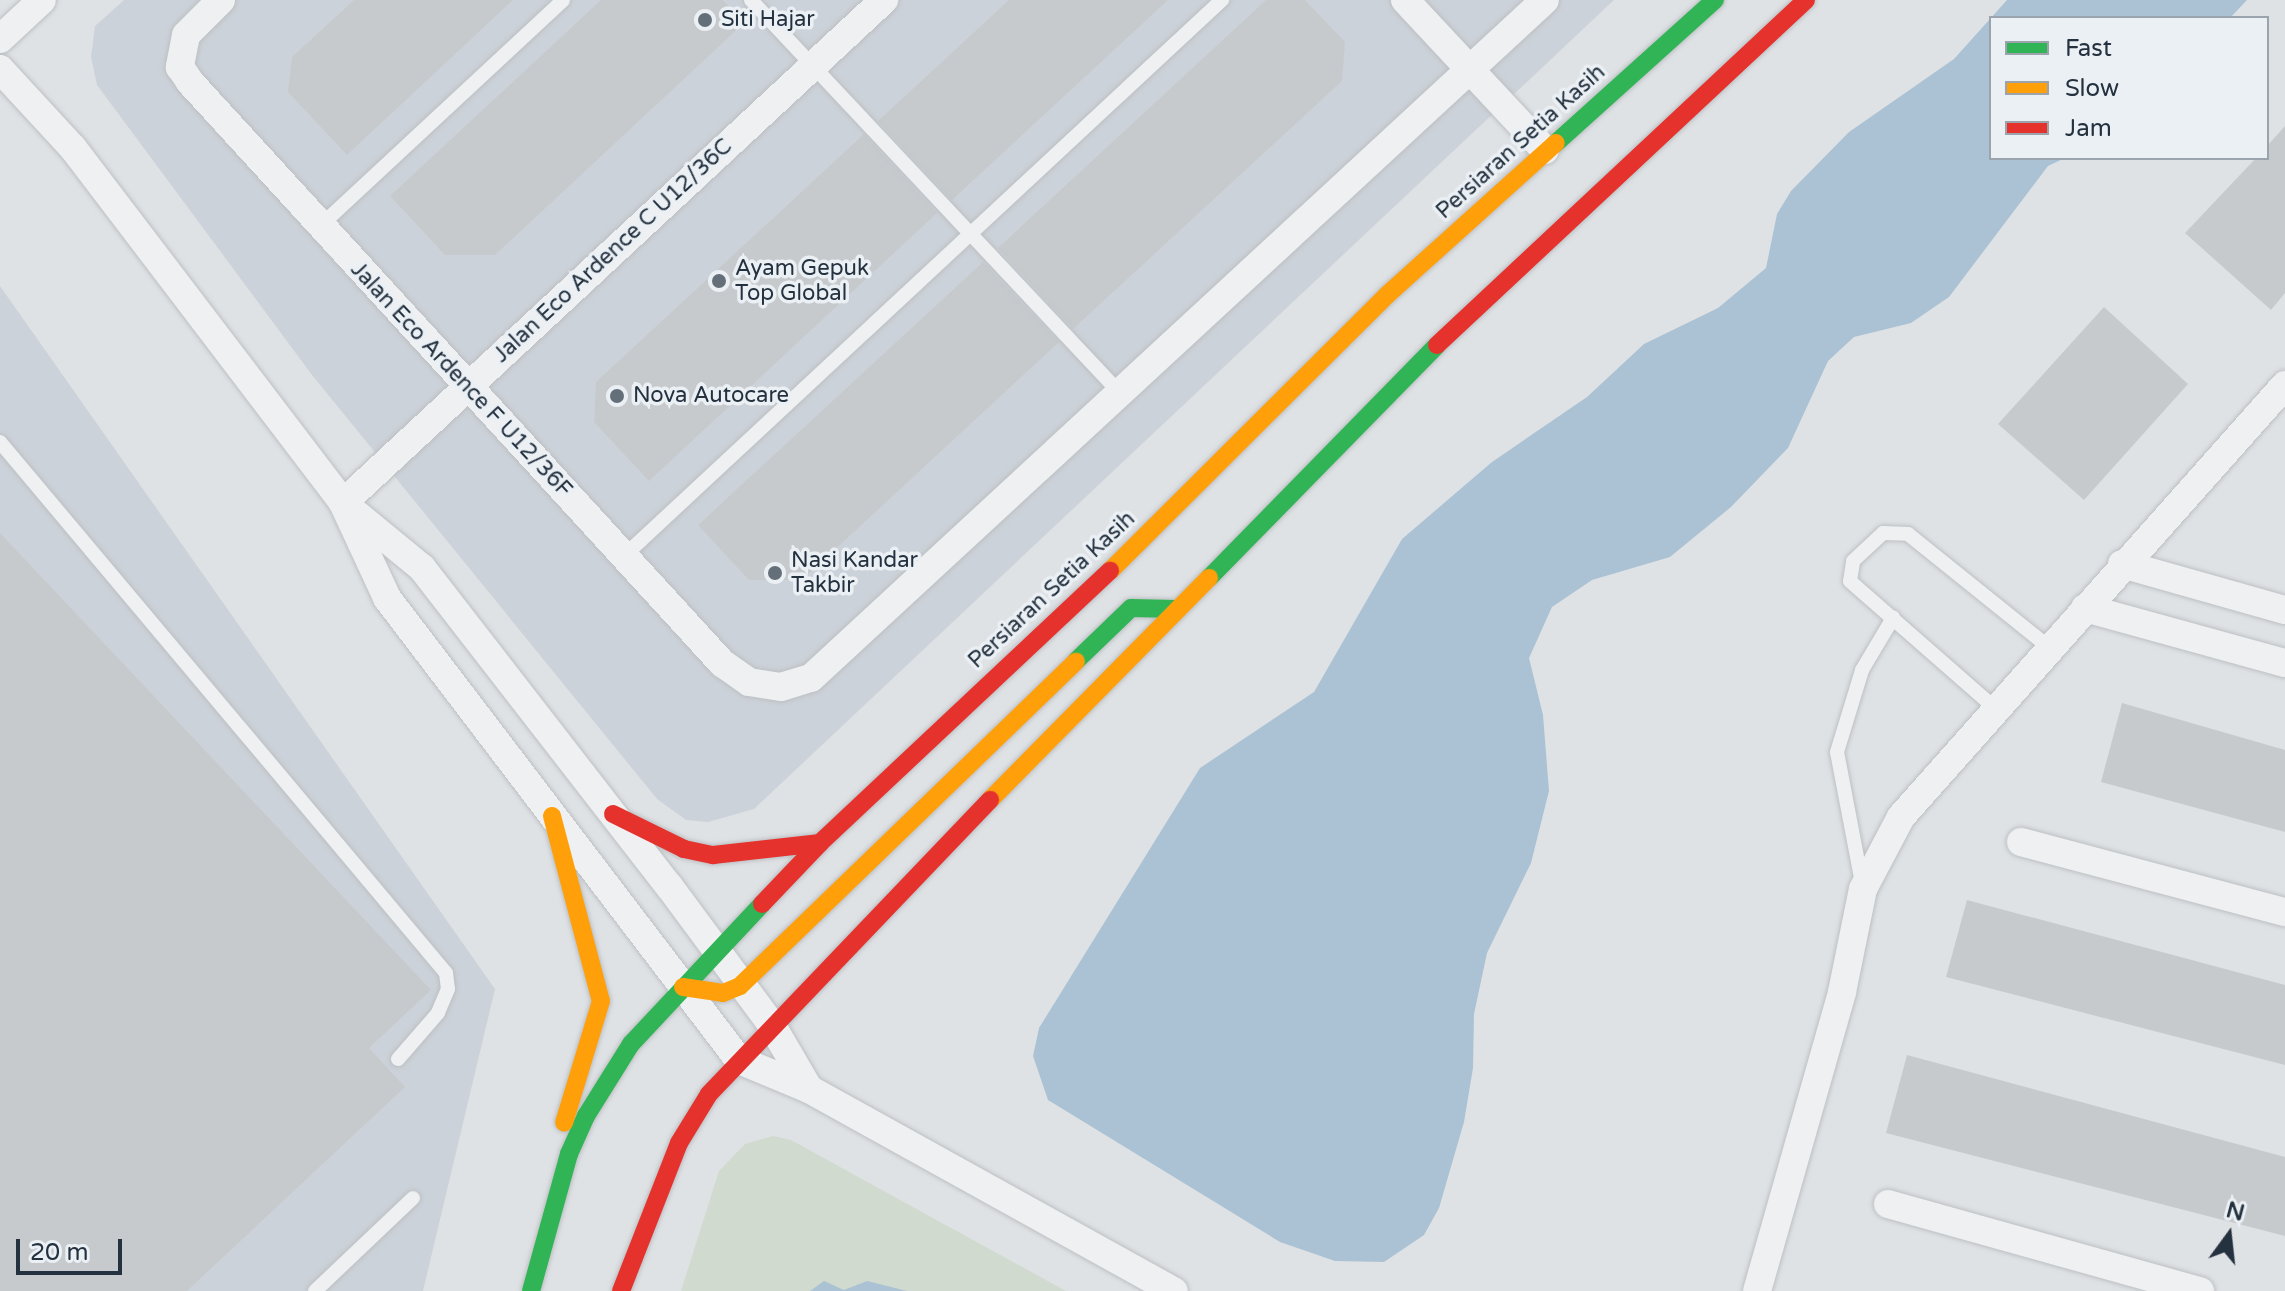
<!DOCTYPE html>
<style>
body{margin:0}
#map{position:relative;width:2285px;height:1291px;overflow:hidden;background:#dfe2e5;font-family:"Varela Round",sans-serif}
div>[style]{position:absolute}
.built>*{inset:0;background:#ccd2d9}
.green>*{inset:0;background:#d0dace}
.water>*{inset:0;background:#aac2d4}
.building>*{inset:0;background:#c7cacd}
.roads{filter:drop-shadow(0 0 2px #bdc0c3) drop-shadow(0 0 2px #bdc0c3)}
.lane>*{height:14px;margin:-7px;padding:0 7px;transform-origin:7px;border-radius:7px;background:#eef0f2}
.street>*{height:28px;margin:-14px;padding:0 14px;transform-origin:14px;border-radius:14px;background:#eef0f2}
.fast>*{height:18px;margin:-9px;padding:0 9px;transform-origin:9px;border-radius:9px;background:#30b455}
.slow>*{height:18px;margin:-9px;padding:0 9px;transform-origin:9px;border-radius:9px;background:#ff9f0a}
.jam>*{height:18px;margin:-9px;padding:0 9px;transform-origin:9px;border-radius:9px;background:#e5322d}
.dots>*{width:22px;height:22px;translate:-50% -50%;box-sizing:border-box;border:4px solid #ebf0f5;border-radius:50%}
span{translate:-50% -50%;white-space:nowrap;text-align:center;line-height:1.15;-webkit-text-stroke:7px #ebf0f5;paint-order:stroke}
.poi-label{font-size:22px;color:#24313f}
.left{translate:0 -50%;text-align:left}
.street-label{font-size:22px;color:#24313f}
.legend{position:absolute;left:1989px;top:16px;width:280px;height:144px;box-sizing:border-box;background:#ebf0f5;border:2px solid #9ba4ac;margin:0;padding:10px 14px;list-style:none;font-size:24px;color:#24313f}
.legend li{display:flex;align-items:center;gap:16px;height:40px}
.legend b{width:40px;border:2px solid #9ba4ac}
.north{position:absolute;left:2189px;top:1195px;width:80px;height:80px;-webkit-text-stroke:6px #ebf0f5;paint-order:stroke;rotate:15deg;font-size:22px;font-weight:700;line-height:32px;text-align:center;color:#24313f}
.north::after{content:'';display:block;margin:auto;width:28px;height:36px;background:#24313f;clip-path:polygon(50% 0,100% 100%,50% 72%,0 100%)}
.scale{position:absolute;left:16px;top:1239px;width:106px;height:36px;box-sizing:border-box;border:4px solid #24313f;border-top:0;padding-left:10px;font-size:24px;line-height:28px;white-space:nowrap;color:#24313f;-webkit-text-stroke:6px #ebf0f5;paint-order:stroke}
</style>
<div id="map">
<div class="built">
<i style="clip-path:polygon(124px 0,1614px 0,754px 809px,708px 822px,686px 820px,657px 799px,312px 375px,97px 85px,91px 57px,95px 26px)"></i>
<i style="clip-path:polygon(0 286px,495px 989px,423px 1291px,0 1291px)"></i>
</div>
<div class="green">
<i style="clip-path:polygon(773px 1136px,791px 1140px,1066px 1291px,681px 1291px,719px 1171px,745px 1144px)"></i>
</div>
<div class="water">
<i style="clip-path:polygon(2007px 0,2247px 0,2230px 18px,1991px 18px,1991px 158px,2065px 158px,2048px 166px,1949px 297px,1911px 323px,1854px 337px,1828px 361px,1788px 448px,1731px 507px,1670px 557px,1592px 580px,1552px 607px,1529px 658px,1543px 715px,1549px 791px,1531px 863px,1487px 953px,1474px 1014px,1473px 1068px,1464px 1122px,1439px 1208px,1424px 1235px,1384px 1262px,1335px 1261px,1280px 1242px,1048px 1100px,1033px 1056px,1039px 1028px,1200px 768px,1314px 692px,1402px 539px,1492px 462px,1587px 397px,1644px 344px,1718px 308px,1766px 268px,1777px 214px,1791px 191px,1849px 132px,1954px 59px)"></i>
<i style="clip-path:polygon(824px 1281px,844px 1290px,867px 1281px,907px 1291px,810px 1291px)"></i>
</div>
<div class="building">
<i style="clip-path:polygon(354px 0,513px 0,347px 155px,288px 92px,292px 57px)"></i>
<i style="clip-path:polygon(601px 0,723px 0,744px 23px,495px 255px,445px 255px,390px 196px)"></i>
<i style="clip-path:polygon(1009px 0,1168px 0,952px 200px,878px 121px)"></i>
<i style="clip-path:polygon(1266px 0,1305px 0,1345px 42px,1342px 81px,1073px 329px,998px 248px)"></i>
<i style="clip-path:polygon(2285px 126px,2285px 293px,2271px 310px,2185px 233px,2256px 158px,2267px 158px,2267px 146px)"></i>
<i style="clip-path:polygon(864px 134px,937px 213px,649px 481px,594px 422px,596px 382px)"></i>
<i style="clip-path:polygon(983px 262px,1059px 342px,802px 580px,749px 580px,698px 525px)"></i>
<i style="clip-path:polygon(2104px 307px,2188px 384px,2084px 500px,1998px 424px)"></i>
<i style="clip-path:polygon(0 533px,431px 990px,369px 1048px,405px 1087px,187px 1291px,0 1291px)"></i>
<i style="clip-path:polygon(2122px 703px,2285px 750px,2285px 832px,2101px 782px)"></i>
<i style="clip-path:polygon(1967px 900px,2285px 985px,2285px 1065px,1946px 977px)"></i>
<i style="clip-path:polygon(1907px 1055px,2285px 1157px,2285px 1236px,1886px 1133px)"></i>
</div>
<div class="roads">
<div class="lane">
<i style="left:751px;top:0;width:538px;rotate:46.81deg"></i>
<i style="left:319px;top:227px;width:333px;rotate:-42.9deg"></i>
<i style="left:0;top:442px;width:693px;rotate:49.97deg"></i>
<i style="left:446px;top:973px;width:16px;rotate:83deg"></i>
<i style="left:448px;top:989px;width:26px;rotate:113deg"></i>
<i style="left:438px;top:1013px;width:61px;rotate:131deg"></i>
<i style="left:624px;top:556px;width:817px;rotate:-42.92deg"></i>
<i style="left:1996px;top:709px;width:194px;rotate:-138.8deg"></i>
<i style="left:1850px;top:581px;width:20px;rotate:-81deg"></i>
<i style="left:1853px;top:561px;width:41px;rotate:-43deg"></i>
<i style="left:1883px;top:533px;width:25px;rotate:2deg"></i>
<i style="left:1908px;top:534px;width:182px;rotate:38.8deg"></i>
<i style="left:1862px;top:883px;width:133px;rotate:-100.8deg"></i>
<i style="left:1837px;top:752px;width:86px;rotate:-73deg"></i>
<i style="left:1862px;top:670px;width:61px;rotate:-59.2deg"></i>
<i style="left:315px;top:1291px;width:135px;rotate:-43.5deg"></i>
</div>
<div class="street">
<i style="left:221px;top:0;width:49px;rotate:135deg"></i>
<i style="left:186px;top:35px;width:33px;rotate:101deg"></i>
<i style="left:180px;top:67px;width:18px;rotate:56deg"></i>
<i style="left:190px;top:82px;width:788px;rotate:47.52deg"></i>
<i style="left:722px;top:663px;width:33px;rotate:35deg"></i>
<i style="left:749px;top:682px;width:32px;rotate:9deg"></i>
<i style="left:781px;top:687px;width:31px;rotate:-17deg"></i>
<i style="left:811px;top:678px;width:999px;rotate:-42.73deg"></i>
<i style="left:1405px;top:0;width:205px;rotate:47deg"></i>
<i style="left:0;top:39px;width:57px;rotate:-42.9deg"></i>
<i style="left:0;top:69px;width:108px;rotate:47.3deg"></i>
<i style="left:73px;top:148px;width:446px;rotate:52.7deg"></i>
<i style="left:343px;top:503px;width:105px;rotate:65.1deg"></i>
<i style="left:387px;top:598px;width:581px;rotate:52.7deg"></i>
<i style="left:739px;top:1060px;width:76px;rotate:22.5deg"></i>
<i style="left:809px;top:1089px;width:417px;rotate:29deg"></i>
<i style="left:343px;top:503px;width:739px;rotate:-42.92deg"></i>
<i style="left:349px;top:508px;width:94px;rotate:39.4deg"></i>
<i style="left:422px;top:568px;width:403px;rotate:52.2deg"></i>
<i style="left:669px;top:886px;width:172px;rotate:53.5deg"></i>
<i style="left:771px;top:1024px;width:75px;rotate:59.7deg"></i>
<i style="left:2122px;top:564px;width:169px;rotate:15.8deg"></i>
<i style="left:2085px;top:608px;width:207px;rotate:15.4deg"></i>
<i style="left:2021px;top:842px;width:273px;rotate:14.9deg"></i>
<i style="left:1888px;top:1204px;width:324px;rotate:15.6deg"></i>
<i style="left:1757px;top:1291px;width:311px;rotate:-74.1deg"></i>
<i style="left:1842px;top:992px;width:105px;rotate:-78.5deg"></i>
<i style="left:1863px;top:889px;width:81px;rotate:-62.2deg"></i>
<i style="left:1901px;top:817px;width:578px;rotate:-48.37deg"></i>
</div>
<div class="fast">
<i style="left:1556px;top:143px;width:214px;rotate:-42deg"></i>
<i style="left:1209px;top:578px;width:326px;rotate:-45.6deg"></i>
<i style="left:1076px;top:661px;width:76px;rotate:-43.9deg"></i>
<i style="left:1131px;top:608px;width:45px;rotate:1.3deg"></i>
<i style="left:531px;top:1291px;width:142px;rotate:-74.5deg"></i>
<i style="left:569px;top:1154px;width:42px;rotate:-65.9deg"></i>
<i style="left:586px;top:1116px;width:85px;rotate:-58deg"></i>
<i style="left:631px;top:1044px;width:192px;rotate:-46.9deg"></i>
</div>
<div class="slow">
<i style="left:1110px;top:571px;width:391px;rotate:-44.9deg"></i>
<i style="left:1387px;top:295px;width:227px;rotate:-42deg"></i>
<i style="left:990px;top:800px;width:312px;rotate:-45.4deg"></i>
<i style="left:552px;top:816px;width:191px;rotate:75.2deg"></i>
<i style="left:601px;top:1001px;width:127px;rotate:106.9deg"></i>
<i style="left:683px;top:987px;width:40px;rotate:8.5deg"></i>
<i style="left:723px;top:993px;width:18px;rotate:-22deg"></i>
<i style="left:740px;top:986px;width:467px;rotate:-44deg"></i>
</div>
<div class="jam">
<i style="left:1437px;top:345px;width:505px;rotate:-43.07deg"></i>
<i style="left:613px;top:814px;width:79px;rotate:26.2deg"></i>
<i style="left:684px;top:849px;width:30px;rotate:12deg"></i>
<i style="left:713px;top:855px;width:108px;rotate:-6.4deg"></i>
<i style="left:762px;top:904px;width:84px;rotate:-46.4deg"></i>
<i style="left:820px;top:843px;width:398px;rotate:-43.2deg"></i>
<i style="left:621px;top:1291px;width:159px;rotate:-68.6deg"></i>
<i style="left:679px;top:1143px;width:57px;rotate:-58.5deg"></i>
<i style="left:709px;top:1094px;width:407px;rotate:-46.3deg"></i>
</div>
</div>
<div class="dots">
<i style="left:705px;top:20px;background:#656f79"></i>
<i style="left:719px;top:281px;background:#656f79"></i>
<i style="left:617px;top:396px;background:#656f79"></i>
<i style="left:775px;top:573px;background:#656f79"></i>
</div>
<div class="poi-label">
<span class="left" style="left:721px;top:20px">Siti Hajar</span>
<span class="left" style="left:735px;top:281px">Ayam Gepuk<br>Top Global</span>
<span class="left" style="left:633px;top:396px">Nova Autocare</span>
<span class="left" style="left:791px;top:573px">Nasi Kandar<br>Takbir</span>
</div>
<div class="street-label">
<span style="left:1521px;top:142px;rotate:-42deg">Persiaran Setia Kasih</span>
<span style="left:613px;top:251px;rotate:-43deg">Jalan Eco Ardence C U12/36C</span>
<span style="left:461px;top:380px;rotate:47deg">Jalan Eco Ardence F U12/36F</span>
<span style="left:1052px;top:590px;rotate:-43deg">Persiaran Setia Kasih</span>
</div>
<ul class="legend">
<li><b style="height:10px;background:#30b455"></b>Fast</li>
<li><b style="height:10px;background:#ff9f0a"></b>Slow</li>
<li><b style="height:10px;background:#e5322d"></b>Jam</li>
</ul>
<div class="north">N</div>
<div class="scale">20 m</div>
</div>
